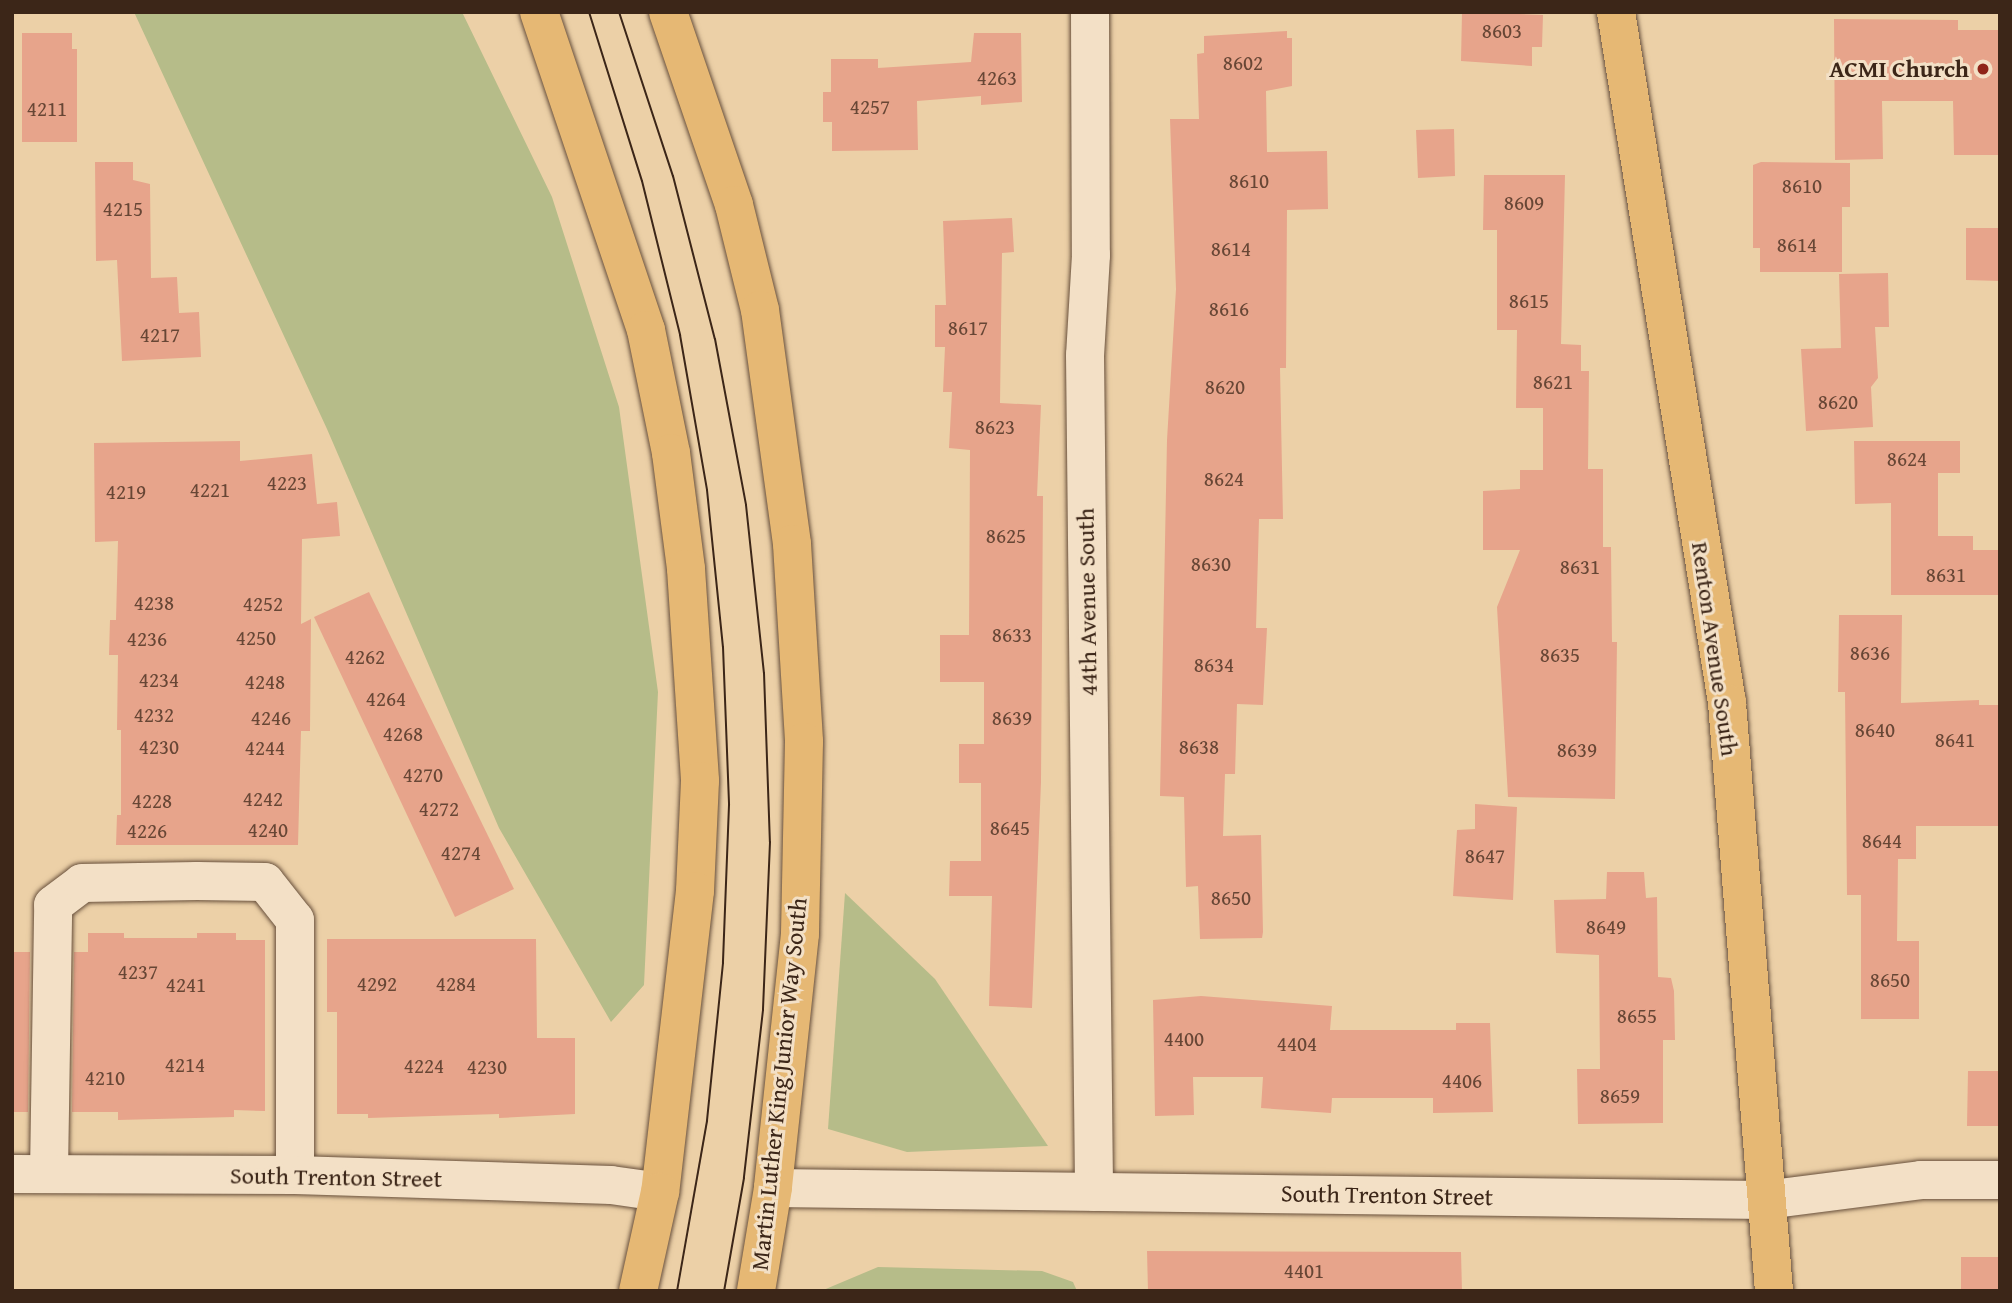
<!DOCTYPE html>
<style>
body{margin:0}
#map{position:relative;width:2012px;height:1303px;overflow:hidden;background:#ecd0a7;font-family:"Gentium Book Plus",serif}
div>[style]{position:absolute}
.green>*{inset:0;background:#b6bc89}
.building>*{inset:0;background:#e7a48b}
.roads{filter:drop-shadow(0 0 2px #68503c) drop-shadow(0 0 2px #68503c)}
.minor>*{height:38px;margin:-19px;padding:0 19px;transform-origin:19px;border-radius:19px;background:#f3e0c6}
.major>*{height:38px;margin:-19px;padding:0 19px;transform-origin:19px;border-radius:19px;background:#e6b874}
.tram>*{height:2px;margin:-1px;padding:0 1px;transform-origin:1px;border-radius:1px;background:#3c2618}
.dots>*{width:19px;height:19px;translate:-50% -50%;box-sizing:border-box;border:4px solid #f3e0c6;border-radius:50%}
span{translate:-50% -50%;white-space:nowrap;text-align:center;line-height:1.15;-webkit-text-stroke:6px #f3e0c6;paint-order:stroke}
.number-label{font-size:21px;color:#674635}
.number-label span{-webkit-text-stroke-width:0}
.poi-label{font-size:24px;color:#3c2618;font-weight:700}
.right{translate:-100% -50%;text-align:right}
.street-label{font-size:24px;color:#3c2618}
.frame{position:absolute;inset:0;border:14px solid #3c2618;pointer-events:none}
</style>
<div id="map">
<div class="green">
<i style="clip-path:polygon(134px 12px,462px 12px,552px 197px,619px 407px,658px 692px,644px 985px,611px 1022px,499px 828px,327px 429px)"></i>
<i style="clip-path:polygon(845px 893px,935px 979px,1048px 1146px,907px 1152px,828px 1129px)"></i>
<i style="clip-path:polygon(878px 1267px,1042px 1271px,1073px 1282px,1077px 1291px,821px 1291px)"></i>
</div>
<div class="building">
<i style="clip-path:polygon(1462px 12px,1543px 15px,1542px 47px,1532px 47px,1532px 66px,1461px 61px)"></i>
<i style="clip-path:polygon(1834px 19px,1958px 20px,1958px 30px,2000px 30px,2000px 155px,1954px 155px,1953px 101px,1882px 101px,1883px 159px,1835px 160px)"></i>
<i style="clip-path:polygon(1287px 31px,1287px 38px,1292px 38px,1292px 86px,1266px 91px,1267px 152px,1327px 151px,1328px 209px,1287px 210px,1286px 368px,1280px 368px,1283px 519px,1259px 519px,1256px 628px,1267px 628px,1263px 705px,1237px 704px,1235px 774px,1225px 774px,1223px 836px,1261px 835px,1263px 932px,1262px 938px,1200px 939px,1198px 886px,1186px 887px,1184px 797px,1160px 796px,1167px 440px,1176px 289px,1170px 119px,1199px 119px,1197px 54px,1204px 53px,1204px 36px)"></i>
<i style="clip-path:polygon(22px 33px,72px 33px,72px 49px,77px 49px,77px 142px,22px 142px)"></i>
<i style="clip-path:polygon(974px 33px,1021px 33px,1022px 102px,981px 105px,981px 96px,917px 101px,918px 150px,832px 151px,832px 122px,823px 122px,823px 92px,831px 92px,831px 59px,878px 59px,878px 68px,971px 62px)"></i>
<i style="clip-path:polygon(1454px 129px,1455px 176px,1418px 178px,1416px 130px)"></i>
<i style="clip-path:polygon(95px 162px,133px 162px,133px 180px,150px 184px,151px 278px,177px 277px,179px 313px,199px 312px,201px 357px,122px 361px,117px 260px,96px 261px)"></i>
<i style="clip-path:polygon(1761px 162px,1850px 163px,1850px 207px,1842px 207px,1842px 272px,1760px 272px,1760px 248px,1753px 248px,1753px 165px)"></i>
<i style="clip-path:polygon(1484px 175px,1565px 175px,1561px 344px,1581px 345px,1581px 371px,1589px 371px,1588px 469px,1603px 469px,1603px 547px,1611px 547px,1612px 642px,1617px 642px,1615px 799px,1508px 797px,1497px 607px,1520px 550px,1483px 550px,1483px 491px,1520px 489px,1520px 470px,1543px 470px,1543px 408px,1516px 408px,1517px 330px,1497px 330px,1497px 230px,1483px 230px)"></i>
<i style="clip-path:polygon(1012px 218px,1014px 252px,1002px 253px,1000px 403px,1041px 405px,1037px 496px,1043px 496px,1041px 782px,1032px 1008px,989px 1006px,992px 896px,949px 896px,950px 861px,981px 861px,981px 783px,959px 783px,959px 744px,984px 744px,984px 682px,940px 682px,940px 635px,969px 635px,970px 450px,949px 448px,952px 392px,943px 392px,945px 347px,935px 347px,935px 305px,946px 305px,943px 221px)"></i>
<i style="clip-path:polygon(1966px 228px,2000px 228px,2000px 281px,1966px 280px)"></i>
<i style="clip-path:polygon(1888px 273px,1889px 327px,1875px 327px,1878px 378px,1871px 387px,1873px 427px,1806px 431px,1801px 349px,1841px 348px,1839px 274px)"></i>
<i style="clip-path:polygon(240px 441px,240px 461px,312px 454px,317px 504px,337px 502px,340px 536px,302px 539px,301px 624px,311px 619px,310px 731px,301px 731px,298px 845px,116px 845px,117px 815px,121px 815px,121px 730px,117px 730px,118px 655px,109px 655px,110px 620px,116px 620px,118px 541px,95px 542px,94px 443px)"></i>
<i style="clip-path:polygon(1854px 441px,1960px 441px,1960px 473px,1938px 473px,1938px 536px,1973px 536px,1973px 550px,1998px 550px,2000px 595px,1891px 595px,1891px 503px,1855px 504px)"></i>
<i style="clip-path:polygon(369px 592px,514px 889px,455px 917px,314px 617px)"></i>
<i style="clip-path:polygon(1839px 615px,1902px 615px,1901px 703px,1979px 700px,1979px 705px,2000px 705px,2000px 826px,1916px 826px,1916px 859px,1898px 859px,1897px 941px,1919px 941px,1919px 1019px,1861px 1019px,1861px 895px,1847px 895px,1845px 692px,1838px 692px)"></i>
<i style="clip-path:polygon(1475px 804px,1517px 807px,1513px 900px,1453px 896px,1457px 830px,1475px 829px)"></i>
<i style="clip-path:polygon(1607px 872px,1644px 872px,1646px 898px,1657px 897px,1658px 977px,1671px 978px,1674px 991px,1675px 1040px,1663px 1040px,1663px 1123px,1578px 1124px,1577px 1069px,1600px 1069px,1599px 955px,1556px 953px,1554px 900px,1606px 899px)"></i>
<i style="clip-path:polygon(88px 933px,124px 933px,124px 938px,197px 938px,197px 933px,236px 933px,236px 940px,265px 940px,265px 1111px,234px 1110px,234px 1117px,118px 1120px,118px 1112px,72px 1112px,74px 952px,88px 952px)"></i>
<i style="clip-path:polygon(327px 939px,536px 939px,537px 1038px,575px 1038px,575px 1114px,499px 1118px,499px 1114px,368px 1118px,368px 1114px,337px 1114px,337px 1012px,327px 1012px)"></i>
<i style="clip-path:polygon(12px 952px,30px 952px,28px 1112px,12px 1112px)"></i>
<i style="clip-path:polygon(1201px 996px,1332px 1006px,1330px 1030px,1456px 1030px,1456px 1023px,1490px 1023px,1493px 1112px,1433px 1113px,1433px 1098px,1332px 1098px,1331px 1113px,1261px 1108px,1263px 1077px,1193px 1077px,1194px 1115px,1155px 1116px,1153px 1000px)"></i>
<i style="clip-path:polygon(1968px 1071px,2000px 1071px,2000px 1126px,1967px 1126px)"></i>
<i style="clip-path:polygon(1147px 1251px,1461px 1252px,1462px 1291px,1148px 1291px)"></i>
<i style="clip-path:polygon(1961px 1257px,2000px 1257px,2000px 1291px,1961px 1291px)"></i>
</div>
<div class="roads">
<div class="minor">
<i style="left:1090px;top:12px;width:243px;rotate:89.8deg"></i>
<i style="left:1091px;top:255px;width:100px;rotate:93.4deg"></i>
<i style="left:1085px;top:355px;width:837px;rotate:89.38deg"></i>
<i style="left:49px;top:1173px;width:268px;rotate:-89.1deg"></i>
<i style="left:53px;top:905px;width:36px;rotate:-37deg"></i>
<i style="left:82px;top:883px;width:115px;rotate:-1deg"></i>
<i style="left:197px;top:881px;width:68px;rotate:0.8deg"></i>
<i style="left:265px;top:882px;width:48px;rotate:51.7deg"></i>
<i style="left:295px;top:920px;width:255px;rotate:90deg"></i>
<i style="left:12px;top:1174px;width:283px;rotate:0.2deg"></i>
<i style="left:295px;top:1175px;width:316px;rotate:1.8deg"></i>
<i style="left:611px;top:1185px;width:49px;rotate:8.1deg"></i>
<i style="left:773px;top:1188px;width:992px;rotate:0.69deg"></i>
<i style="left:1765px;top:1200px;width:157px;rotate:-7.3deg"></i>
<i style="left:1921px;top:1180px;width:79px"></i>
</div>
<div class="major">
<i style="left:539px;top:12px;width:336px;rotate:71.4deg"></i>
<i style="left:646px;top:330px;width:126px;rotate:78.5deg"></i>
<i style="left:671px;top:453px;width:117px;rotate:82.6deg"></i>
<i style="left:686px;top:569px;width:212px;rotate:86.2deg"></i>
<i style="left:700px;top:781px;width:110px;rotate:92.6deg"></i>
<i style="left:695px;top:891px;width:303px;rotate:96.6deg"></i>
<i style="left:660px;top:1192px;width:101px;rotate:102.5deg"></i>
<i style="left:668px;top:12px;width:204px;rotate:71.1deg"></i>
<i style="left:734px;top:205px;width:108px;rotate:76.1deg"></i>
<i style="left:760px;top:310px;width:236px;rotate:82.2deg"></i>
<i style="left:792px;top:544px;width:198px;rotate:86.5deg"></i>
<i style="left:804px;top:742px;width:192px;rotate:91.2deg"></i>
<i style="left:800px;top:934px;width:255px;rotate:96.1deg"></i>
<i style="left:773px;top:1188px;width:104px;rotate:99.4deg"></i>
<i style="left:1616px;top:12px;width:700px;rotate:80.87deg"></i>
<i style="left:1727px;top:703px;width:590px;rotate:85.43deg"></i>
</div>
</div>
<div class="tram">
<i style="left:589px;top:12px;width:177px;rotate:72.6deg"></i>
<i style="left:642px;top:181px;width:159px;rotate:76.1deg"></i>
<i style="left:680px;top:335px;width:157px;rotate:80.1deg"></i>
<i style="left:707px;top:490px;width:158px;rotate:84.2deg"></i>
<i style="left:723px;top:647px;width:158px;rotate:87.8deg"></i>
<i style="left:729px;top:805px;width:158px;rotate:92.2deg"></i>
<i style="left:723px;top:963px;width:159px;rotate:95.8deg"></i>
<i style="left:707px;top:1121px;width:173px;rotate:100deg"></i>
<i style="left:619px;top:12px;width:173px;rotate:71.8deg"></i>
<i style="left:673px;top:176px;width:168px;rotate:75.6deg"></i>
<i style="left:715px;top:339px;width:169px;rotate:79.4deg"></i>
<i style="left:746px;top:505px;width:169px;rotate:83.9deg"></i>
<i style="left:764px;top:673px;width:169px;rotate:88deg"></i>
<i style="left:770px;top:842px;width:168px;rotate:92.4deg"></i>
<i style="left:763px;top:1010px;width:169px;rotate:96.5deg"></i>
<i style="left:744px;top:1178px;width:115px;rotate:100deg"></i>
</div>
<div class="dots">
<i style="left:1983px;top:69px;background:#8f2418"></i>
</div>
<div class="number-label">
<span style="left:1502px;top:31px">8603</span>
<span style="left:1243px;top:63px">8602</span>
<span style="left:997px;top:78px">4263</span>
<span style="left:870px;top:107px">4257</span>
<span style="left:47px;top:109px">4211</span>
<span style="left:1249px;top:181px">8610</span>
<span style="left:1802px;top:186px">8610</span>
<span style="left:1524px;top:203px">8609</span>
<span style="left:123px;top:209px">4215</span>
<span style="left:1797px;top:245px">8614</span>
<span style="left:1231px;top:249px">8614</span>
<span style="left:1529px;top:301px">8615</span>
<span style="left:1229px;top:309px">8616</span>
<span style="left:968px;top:328px">8617</span>
<span style="left:160px;top:335px">4217</span>
<span style="left:1553px;top:382px">8621</span>
<span style="left:1225px;top:387px">8620</span>
<span style="left:1838px;top:402px">8620</span>
<span style="left:995px;top:427px">8623</span>
<span style="left:1907px;top:459px">8624</span>
<span style="left:1224px;top:479px">8624</span>
<span style="left:287px;top:483px">4223</span>
<span style="left:210px;top:490px">4221</span>
<span style="left:126px;top:492px">4219</span>
<span style="left:1006px;top:536px">8625</span>
<span style="left:1211px;top:564px">8630</span>
<span style="left:1580px;top:567px">8631</span>
<span style="left:1946px;top:575px">8631</span>
<span style="left:154px;top:603px">4238</span>
<span style="left:263px;top:604px">4252</span>
<span style="left:1012px;top:635px">8633</span>
<span style="left:256px;top:638px">4250</span>
<span style="left:147px;top:639px">4236</span>
<span style="left:1870px;top:653px">8636</span>
<span style="left:1560px;top:655px">8635</span>
<span style="left:365px;top:657px">4262</span>
<span style="left:1214px;top:665px">8634</span>
<span style="left:159px;top:680px">4234</span>
<span style="left:265px;top:682px">4248</span>
<span style="left:386px;top:699px">4264</span>
<span style="left:154px;top:715px">4232</span>
<span style="left:271px;top:718px">4246</span>
<span style="left:1012px;top:718px">8639</span>
<span style="left:1875px;top:730px">8640</span>
<span style="left:403px;top:734px">4268</span>
<span style="left:1955px;top:740px">8641</span>
<span style="left:159px;top:747px">4230</span>
<span style="left:1199px;top:747px">8638</span>
<span style="left:265px;top:748px">4244</span>
<span style="left:1577px;top:750px">8639</span>
<span style="left:423px;top:775px">4270</span>
<span style="left:263px;top:799px">4242</span>
<span style="left:152px;top:801px">4228</span>
<span style="left:439px;top:809px">4272</span>
<span style="left:1010px;top:828px">8645</span>
<span style="left:268px;top:830px">4240</span>
<span style="left:147px;top:831px">4226</span>
<span style="left:1882px;top:841px">8644</span>
<span style="left:461px;top:853px">4274</span>
<span style="left:1485px;top:856px">8647</span>
<span style="left:1231px;top:898px">8650</span>
<span style="left:1606px;top:927px">8649</span>
<span style="left:138px;top:972px">4237</span>
<span style="left:1890px;top:980px">8650</span>
<span style="left:377px;top:984px">4292</span>
<span style="left:456px;top:984px">4284</span>
<span style="left:186px;top:985px">4241</span>
<span style="left:1637px;top:1016px">8655</span>
<span style="left:1184px;top:1039px">4400</span>
<span style="left:1297px;top:1044px">4404</span>
<span style="left:185px;top:1065px">4214</span>
<span style="left:424px;top:1066px">4224</span>
<span style="left:487px;top:1067px">4230</span>
<span style="left:105px;top:1078px">4210</span>
<span style="left:1462px;top:1081px">4406</span>
<span style="left:1620px;top:1096px">8659</span>
<span style="left:1304px;top:1271px">4401</span>
</div>
<div class="poi-label">
<span class="right" style="left:1969px;top:69px">ACMI Church</span>
</div>
<div class="street-label">
<span style="left:1087px;top:602px;rotate:-91deg">44th Avenue South</span>
<span style="left:1715px;top:649px;rotate:82deg">Renton Avenue South</span>
<span style="left:779px;top:1084px;rotate:-84deg">Martin Luther King Junior Way South</span>
<span style="left:336px;top:1177px;rotate:1deg">South Trenton Street</span>
<span style="left:1387px;top:1195px;rotate:1deg">South Trenton Street</span>
</div>
<div class="frame"></div>
</div>
